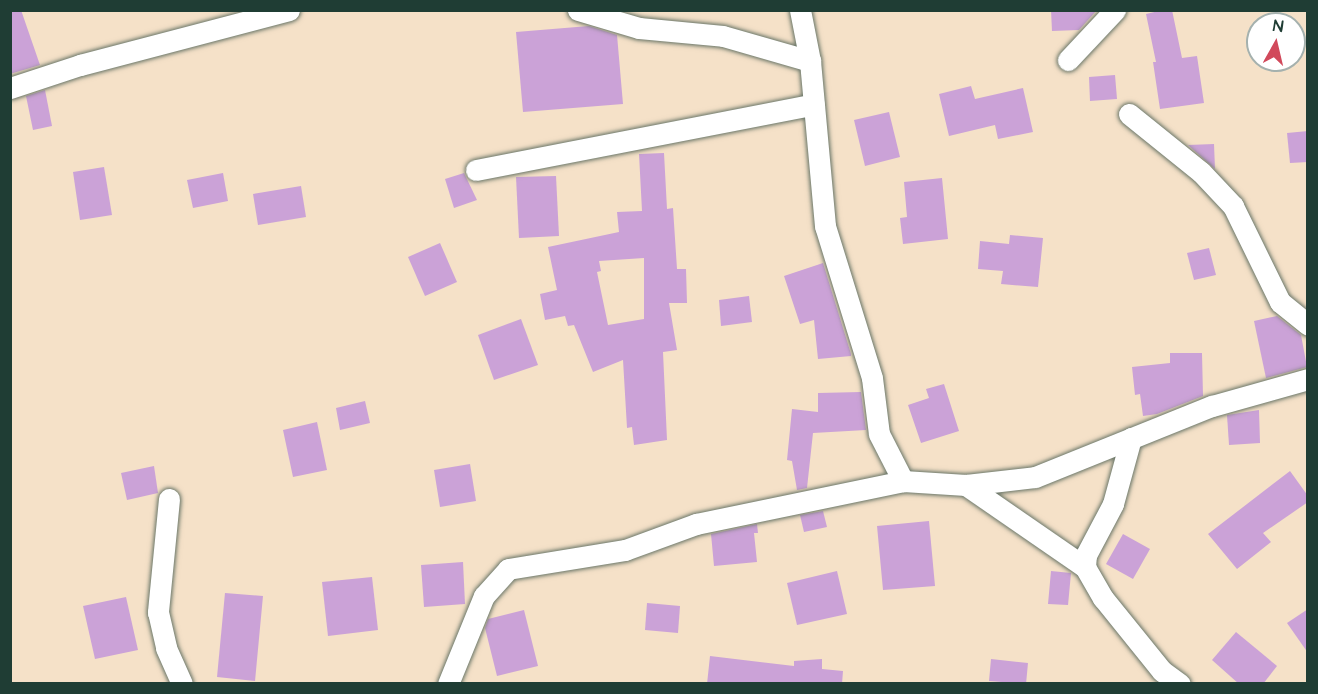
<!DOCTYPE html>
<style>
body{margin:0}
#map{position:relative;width:1318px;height:694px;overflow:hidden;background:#f5e1c8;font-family:"Architects Daughter",sans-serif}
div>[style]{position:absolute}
.building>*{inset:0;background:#cba2d7}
.roads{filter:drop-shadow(0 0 2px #6a7668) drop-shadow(0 0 2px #6a7668)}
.minor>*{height:21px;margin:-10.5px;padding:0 10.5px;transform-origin:10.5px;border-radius:10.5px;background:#fff}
span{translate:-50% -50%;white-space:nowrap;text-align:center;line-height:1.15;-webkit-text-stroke:4.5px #fff;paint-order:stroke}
.frame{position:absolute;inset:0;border:12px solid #1f3d34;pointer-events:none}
.north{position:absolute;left:1246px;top:12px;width:60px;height:60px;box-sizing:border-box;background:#fff;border:2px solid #a5b1ae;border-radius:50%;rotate:8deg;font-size:16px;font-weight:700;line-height:24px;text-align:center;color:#1f3d34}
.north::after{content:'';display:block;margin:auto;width:21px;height:27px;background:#d1495b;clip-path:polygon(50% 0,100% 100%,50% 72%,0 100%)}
</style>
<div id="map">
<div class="building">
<i style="clip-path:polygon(10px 10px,21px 10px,40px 65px,10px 74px)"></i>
<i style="clip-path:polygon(1051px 10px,1097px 10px,1079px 30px,1052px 31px)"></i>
<i style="clip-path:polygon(1163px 10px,1172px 10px,1182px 58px,1197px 56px,1204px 103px,1160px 109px,1153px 62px,1156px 62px,1146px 14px)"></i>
<i style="clip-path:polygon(589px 26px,617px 35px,623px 104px,523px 112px,516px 32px)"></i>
<i style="clip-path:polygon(1115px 75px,1117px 99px,1090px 101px,1089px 77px)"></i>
<i style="clip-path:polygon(971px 86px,975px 99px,1023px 88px,1033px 132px,998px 139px,995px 125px,949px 136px,939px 94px)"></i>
<i style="clip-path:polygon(45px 90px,52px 126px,33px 130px,26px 96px)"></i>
<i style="clip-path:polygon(889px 112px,900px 157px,865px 166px,854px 120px)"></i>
<i style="clip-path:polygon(1308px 131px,1308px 162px,1290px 163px,1287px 133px)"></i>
<i style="clip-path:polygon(1214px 144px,1215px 169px,1188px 145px)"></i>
<i style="clip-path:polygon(evenodd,664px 153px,667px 209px,673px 208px,677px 269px,686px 269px,687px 303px,669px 303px,677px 350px,663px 352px,667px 440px,634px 445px,632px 427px,627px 428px,623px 360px,593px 372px,574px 325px,568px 326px,565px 316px,545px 320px,540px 294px,557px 290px,548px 247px,619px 232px,617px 212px,642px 211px,639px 154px,664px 153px,644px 258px,644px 319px,608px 325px,597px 272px,601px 271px,599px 261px,644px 258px)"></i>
<i style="clip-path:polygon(104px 167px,112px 215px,80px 220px,73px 172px)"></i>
<i style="clip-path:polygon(223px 173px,228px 201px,193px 208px,187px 180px)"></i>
<i style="clip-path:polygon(464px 173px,477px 200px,454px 208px,445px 179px)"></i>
<i style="clip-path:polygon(556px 176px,559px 236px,519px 238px,516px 177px)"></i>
<i style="clip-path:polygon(942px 178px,948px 239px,903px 244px,900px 218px,907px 217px,904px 182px)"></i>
<i style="clip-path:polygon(301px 186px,306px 217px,258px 225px,253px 194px)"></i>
<i style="clip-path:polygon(1010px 235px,1043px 238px,1038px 287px,1001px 284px,1003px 271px,978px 269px,980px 241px,1009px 244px)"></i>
<i style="clip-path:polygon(440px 243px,457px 282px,425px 296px,408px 257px)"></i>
<i style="clip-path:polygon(1209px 248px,1216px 275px,1194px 280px,1187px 253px)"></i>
<i style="clip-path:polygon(823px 263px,851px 354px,851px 356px,818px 359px,814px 320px,800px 324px,784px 276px)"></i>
<i style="clip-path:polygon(749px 296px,752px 322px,721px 326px,719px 300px)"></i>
<i style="clip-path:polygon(1277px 316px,1301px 335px,1307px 367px,1266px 378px,1254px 321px)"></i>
<i style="clip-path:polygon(521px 319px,538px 365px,494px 380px,478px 335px)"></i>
<i style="clip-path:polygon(1170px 353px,1202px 353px,1203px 396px,1157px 414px,1143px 416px,1140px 394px,1135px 395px,1132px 367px,1170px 363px)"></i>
<i style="clip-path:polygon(944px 384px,959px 431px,921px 443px,908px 405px,929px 398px,926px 389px)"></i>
<i style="clip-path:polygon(861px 392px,866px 430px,813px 433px,807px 488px,797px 490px,792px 461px,787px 460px,792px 409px,818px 412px,818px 393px)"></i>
<i style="clip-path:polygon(365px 401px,370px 423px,340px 430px,336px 408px)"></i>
<i style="clip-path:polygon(1259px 410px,1260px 443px,1229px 445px,1227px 415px)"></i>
<i style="clip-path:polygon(317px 422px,327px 470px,293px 477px,283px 430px)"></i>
<i style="clip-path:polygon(470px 464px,476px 501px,440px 507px,434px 470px)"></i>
<i style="clip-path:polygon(154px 466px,158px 493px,127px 500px,121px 473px)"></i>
<i style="clip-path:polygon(1290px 471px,1308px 496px,1308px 502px,1263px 533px,1271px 542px,1237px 569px,1208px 534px)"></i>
<i style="clip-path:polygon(823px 511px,827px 527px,804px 532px,800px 515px)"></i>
<i style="clip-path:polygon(929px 521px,935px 586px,883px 590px,877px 526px)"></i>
<i style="clip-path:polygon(757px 524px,758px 533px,754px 533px,757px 562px,714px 566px,711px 534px)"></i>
<i style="clip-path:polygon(1123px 534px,1150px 549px,1133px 579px,1106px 564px)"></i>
<i style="clip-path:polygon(463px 562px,465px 604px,424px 607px,421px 565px)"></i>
<i style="clip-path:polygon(837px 571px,847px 614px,797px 625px,787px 583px)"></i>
<i style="clip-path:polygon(1051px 571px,1071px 573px,1068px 605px,1048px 604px)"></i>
<i style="clip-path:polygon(372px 577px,378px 630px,328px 636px,322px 582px)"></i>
<i style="clip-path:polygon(225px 593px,263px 596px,255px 681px,217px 677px)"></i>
<i style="clip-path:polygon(126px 597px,138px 650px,95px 659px,83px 606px)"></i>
<i style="clip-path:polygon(647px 603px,680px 606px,678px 633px,645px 630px)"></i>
<i style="clip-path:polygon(1308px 609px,1308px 653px,1287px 623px)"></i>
<i style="clip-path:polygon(524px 610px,538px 666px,497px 676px,485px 628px,488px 619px)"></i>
<i style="clip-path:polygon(1236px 632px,1277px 666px,1263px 684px,1239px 684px,1212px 660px)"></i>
<i style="clip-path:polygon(710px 656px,794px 666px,794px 661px,822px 659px,822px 669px,843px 671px,842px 684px,707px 684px)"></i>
<i style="clip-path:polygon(991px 659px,1028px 663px,1026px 684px,989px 681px)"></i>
</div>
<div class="roads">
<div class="minor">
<i style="left:578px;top:10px;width:64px;rotate:16.4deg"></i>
<i style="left:639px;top:28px;width:84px;rotate:5.4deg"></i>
<i style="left:723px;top:36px;width:91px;rotate:16deg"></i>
<i style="left:800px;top:10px;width:52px;rotate:78.9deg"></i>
<i style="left:810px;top:61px;width:166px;rotate:84.8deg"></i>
<i style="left:825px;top:226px;width:159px;rotate:72.8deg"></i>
<i style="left:872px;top:378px;width:56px;rotate:82.9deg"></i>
<i style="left:879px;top:434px;width:53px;rotate:62.9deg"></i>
<i style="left:1068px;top:60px;width:69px;rotate:-46.8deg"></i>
<i style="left:10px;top:88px;width:74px;rotate:-18.2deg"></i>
<i style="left:80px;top:65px;width:216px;rotate:-14.7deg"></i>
<i style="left:1129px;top:114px;width:92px;rotate:38.9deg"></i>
<i style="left:1201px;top:172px;width:47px;rotate:46.7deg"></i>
<i style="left:1233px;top:206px;width:107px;rotate:63.9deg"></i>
<i style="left:1280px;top:302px;width:36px;rotate:39deg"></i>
<i style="left:476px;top:170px;width:344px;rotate:-11deg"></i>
<i style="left:1131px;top:438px;width:68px;rotate:105.3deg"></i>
<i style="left:1113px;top:504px;width:58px;rotate:117.9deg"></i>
<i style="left:1086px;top:555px;width:12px;rotate:95deg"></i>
<i style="left:1085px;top:567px;width:36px;rotate:60deg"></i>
<i style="left:1103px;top:598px;width:94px;rotate:51.1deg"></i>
<i style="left:1162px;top:671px;width:22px;rotate:36deg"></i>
<i style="left:966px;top:485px;width:145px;rotate:34.6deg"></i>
<i style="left:169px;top:499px;width:114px;rotate:95.6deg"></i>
<i style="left:158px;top:612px;width:37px;rotate:77deg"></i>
<i style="left:166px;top:648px;width:39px;rotate:66deg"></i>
<i style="left:448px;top:684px;width:95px;rotate:-67.8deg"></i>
<i style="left:484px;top:596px;width:36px;rotate:-48deg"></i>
<i style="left:508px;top:569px;width:119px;rotate:-9.2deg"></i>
<i style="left:625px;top:550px;width:76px;rotate:-20.1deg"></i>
<i style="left:696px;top:524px;width:211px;rotate:-11.7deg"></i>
<i style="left:903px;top:481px;width:63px;rotate:3.6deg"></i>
<i style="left:966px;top:485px;width:69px;rotate:-6.6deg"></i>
<i style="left:1035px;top:477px;width:191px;rotate:-21.9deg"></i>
<i style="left:1212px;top:406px;width:100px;rotate:-15.7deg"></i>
</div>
</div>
<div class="frame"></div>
<div class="north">N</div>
</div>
